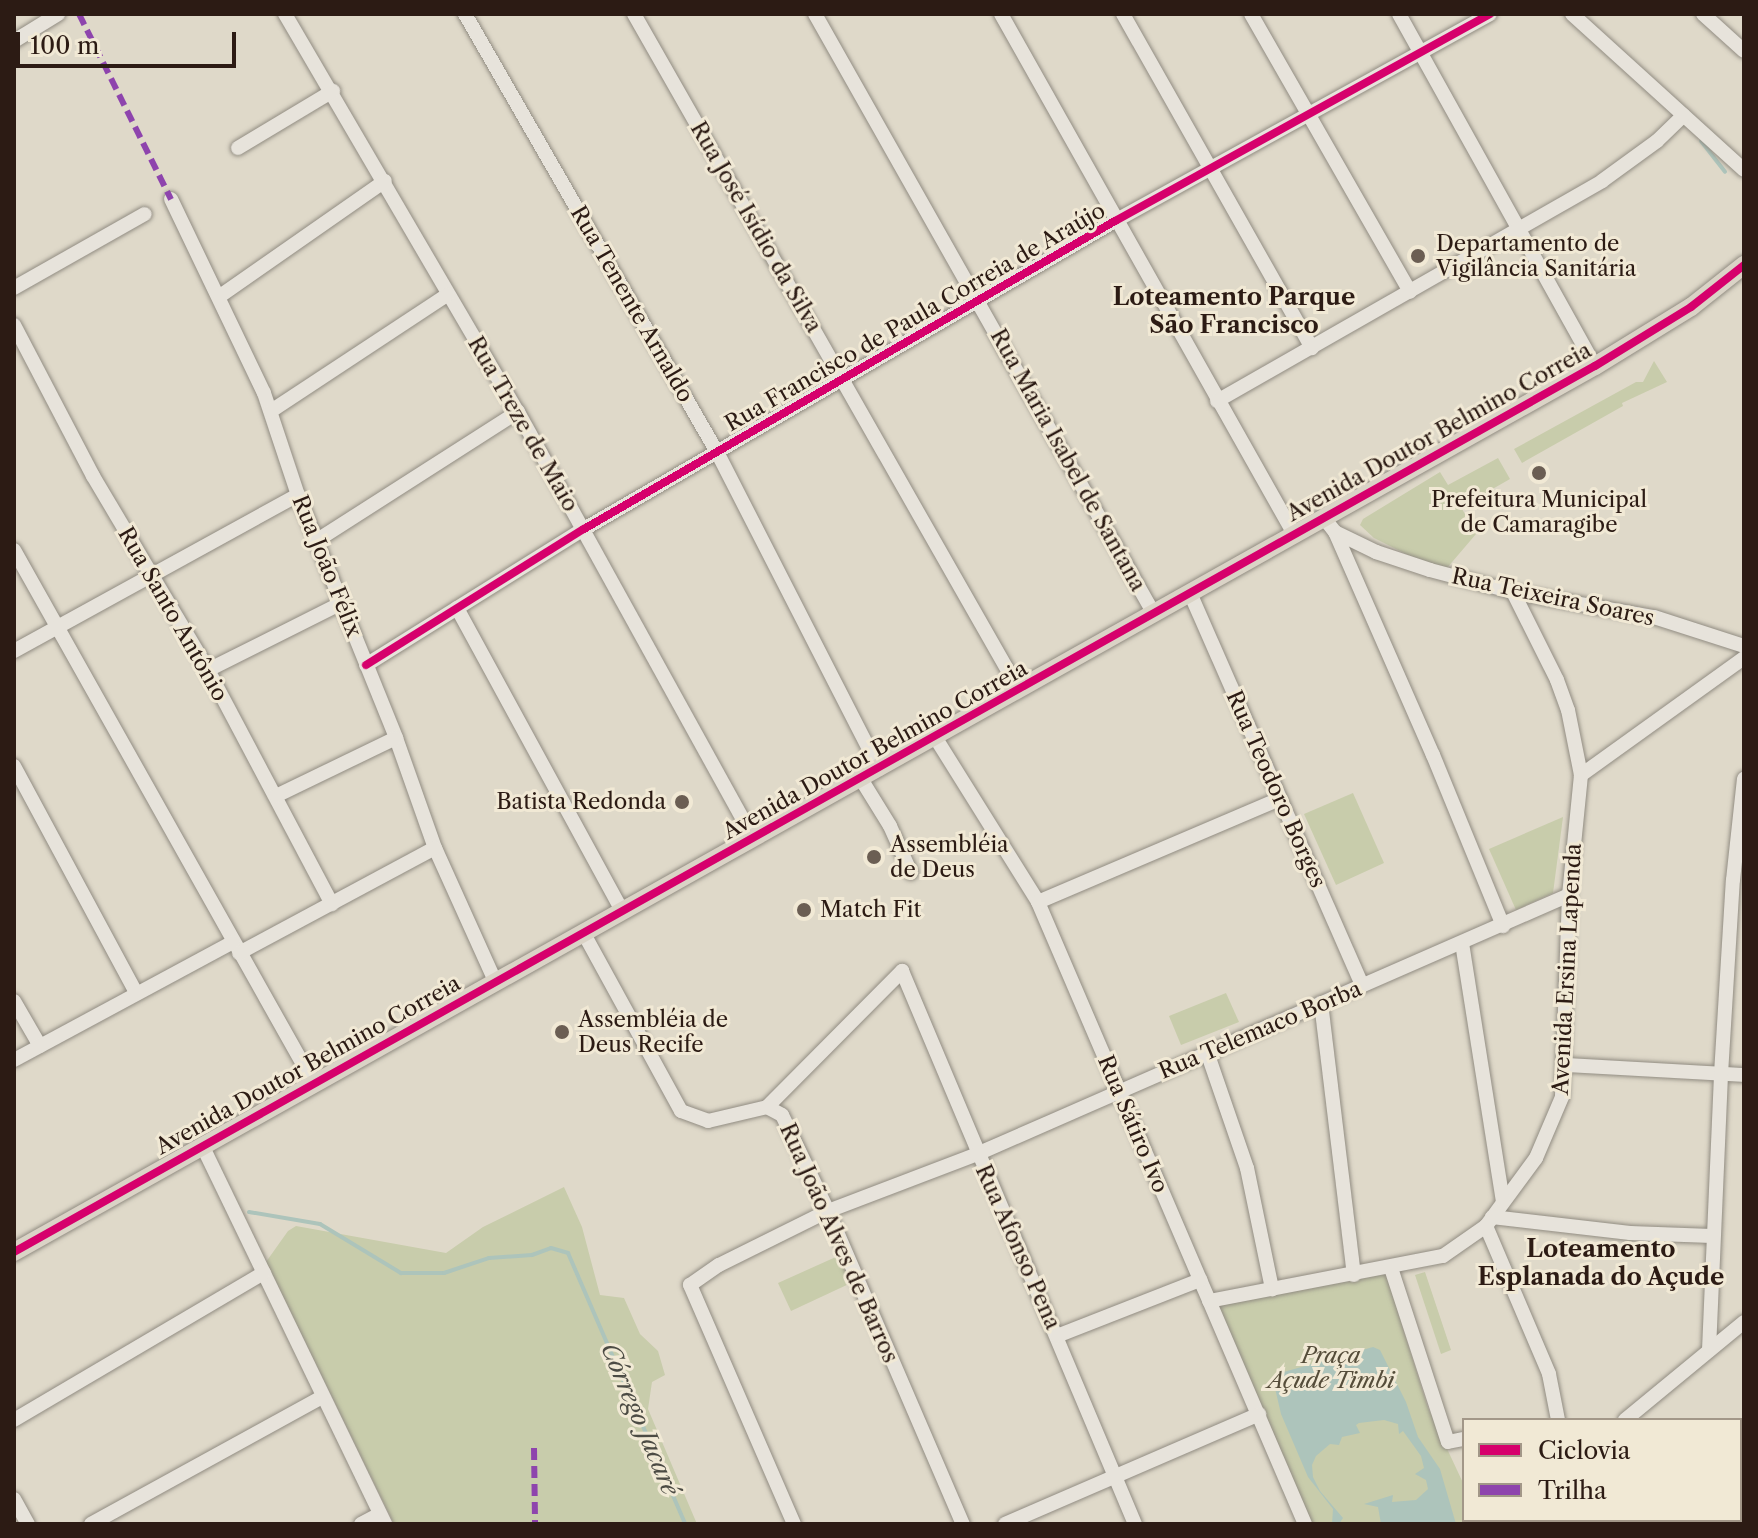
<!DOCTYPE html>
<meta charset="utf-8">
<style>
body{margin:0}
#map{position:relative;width:1758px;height:1538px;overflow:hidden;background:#dfd9c9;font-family:"Libre Caslon Text",serif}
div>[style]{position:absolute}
.green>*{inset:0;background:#c8ccab}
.water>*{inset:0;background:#adc4bb}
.stream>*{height:4px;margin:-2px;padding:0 2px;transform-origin:2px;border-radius:2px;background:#adc4bb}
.roads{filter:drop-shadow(0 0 2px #918c82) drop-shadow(0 0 2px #918c82)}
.minor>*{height:14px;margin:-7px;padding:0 7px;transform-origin:7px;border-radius:7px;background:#e7e3db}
.major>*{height:18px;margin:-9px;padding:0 9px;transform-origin:9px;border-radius:9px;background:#dad3c6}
.quiet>*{height:6px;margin-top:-3px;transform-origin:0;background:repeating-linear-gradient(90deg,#8e44ad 0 12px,transparent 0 18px)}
.cycleway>*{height:8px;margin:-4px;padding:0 4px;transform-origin:4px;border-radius:4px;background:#d6006c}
.dots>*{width:22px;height:22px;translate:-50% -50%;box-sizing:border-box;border:4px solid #f1e9d5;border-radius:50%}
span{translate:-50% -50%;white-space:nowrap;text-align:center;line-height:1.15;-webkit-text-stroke:6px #f1e9d5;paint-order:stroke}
.street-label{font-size:22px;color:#2c1b14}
.poi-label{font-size:22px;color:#2c1b14}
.left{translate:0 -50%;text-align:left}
.right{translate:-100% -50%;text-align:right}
.park-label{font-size:22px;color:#554d3a;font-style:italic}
.neighbourhood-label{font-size:24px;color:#2c1b14;font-weight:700}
.water-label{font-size:24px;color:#4c4b44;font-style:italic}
.frame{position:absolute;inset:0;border:16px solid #2c1b14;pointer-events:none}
.legend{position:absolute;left:1462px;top:1418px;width:280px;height:104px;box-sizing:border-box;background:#f1e9d5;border:2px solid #a29788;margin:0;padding:10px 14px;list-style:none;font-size:24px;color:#2c1b14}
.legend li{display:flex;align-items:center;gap:16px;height:40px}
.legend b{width:40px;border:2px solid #a29788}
.scale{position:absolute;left:16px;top:32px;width:220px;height:36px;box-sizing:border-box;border:4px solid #2c1b14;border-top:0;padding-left:10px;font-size:24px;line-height:28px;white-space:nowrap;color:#2c1b14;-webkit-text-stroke:6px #f1e9d5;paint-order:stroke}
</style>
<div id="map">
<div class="green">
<i style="clip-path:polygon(1654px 361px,1667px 382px,1622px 403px,1623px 406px,1522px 463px,1514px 449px,1636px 382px,1643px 382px)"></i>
<i style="clip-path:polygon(1498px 458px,1510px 479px,1461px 507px,1476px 534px,1447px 568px,1418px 560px,1374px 538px,1360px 525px,1363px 519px,1440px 472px,1448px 485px)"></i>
<i style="clip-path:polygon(1353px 793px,1384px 863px,1336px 885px,1304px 814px)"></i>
<i style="clip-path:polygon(1563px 817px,1553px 893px,1516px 910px,1489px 849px)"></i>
<i style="clip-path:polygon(1226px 993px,1239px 1022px,1181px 1045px,1169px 1016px)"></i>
<i style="clip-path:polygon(564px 1187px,582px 1227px,600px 1295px,624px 1298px,640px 1334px,658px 1351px,665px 1375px,652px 1382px,648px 1409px,697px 1524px,394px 1524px,266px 1262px,288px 1231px,296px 1226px,446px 1253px,483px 1227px)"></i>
<i style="clip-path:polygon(838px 1256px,851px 1283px,791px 1311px,778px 1283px)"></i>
<i style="clip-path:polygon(1425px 1272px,1451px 1350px,1441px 1354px,1415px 1275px)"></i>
<i style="clip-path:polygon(1386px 1274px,1428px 1408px,1464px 1485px,1464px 1520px,1478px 1520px,1479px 1524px,1311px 1524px,1217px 1306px)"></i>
</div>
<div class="water">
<i style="clip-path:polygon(1373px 1347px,1380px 1350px,1406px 1402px,1418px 1437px,1440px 1469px,1456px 1524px,1381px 1524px,1378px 1507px,1364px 1504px,1393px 1495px,1392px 1502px,1416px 1500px,1428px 1489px,1426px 1480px,1415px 1474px,1424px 1468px,1421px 1456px,1403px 1431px,1399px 1434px,1398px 1424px,1384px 1420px,1359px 1423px,1356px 1425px,1360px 1433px,1342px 1437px,1339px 1445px,1330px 1444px,1316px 1456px,1312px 1465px,1313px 1477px,1320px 1491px,1343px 1518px,1339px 1524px,1332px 1524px,1333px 1509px,1308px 1477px,1281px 1414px,1274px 1384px,1280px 1373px)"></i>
</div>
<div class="stream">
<i style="left:1701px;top:141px;width:39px;rotate:52deg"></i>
<i style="left:249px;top:1212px;width:72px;rotate:9.6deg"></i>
<i style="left:320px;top:1224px;width:95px;rotate:31.2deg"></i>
<i style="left:401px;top:1273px;width:43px"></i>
<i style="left:444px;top:1273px;width:47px;rotate:-18.4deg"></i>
<i style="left:489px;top:1258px;width:43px;rotate:-4deg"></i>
<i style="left:532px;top:1255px;width:20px;rotate:-20deg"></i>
<i style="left:551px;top:1248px;width:18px;rotate:16deg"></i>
<i style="left:568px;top:1253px;width:295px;rotate:66.6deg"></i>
</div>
<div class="roads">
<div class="minor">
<i style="left:285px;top:14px;width:461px;rotate:59.7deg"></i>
<i style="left:518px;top:412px;width:487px;rotate:61.1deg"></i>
<i style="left:465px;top:14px;width:505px;rotate:60.09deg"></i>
<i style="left:717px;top:452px;width:356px;rotate:62.9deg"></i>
<i style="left:634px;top:14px;width:778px;rotate:60.34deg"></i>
<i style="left:815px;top:14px;width:689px;rotate:60.53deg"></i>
<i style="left:1001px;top:14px;width:597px;rotate:60.6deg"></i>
<i style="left:1123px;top:14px;width:384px;rotate:60.5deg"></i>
<i style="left:1251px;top:14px;width:320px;rotate:60.2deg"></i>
<i style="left:1399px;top:14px;width:403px;rotate:60.9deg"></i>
<i style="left:1572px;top:14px;width:232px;rotate:42.2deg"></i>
<i style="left:1703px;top:14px;width:55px;rotate:42.1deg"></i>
<i style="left:14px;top:41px;width:52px;rotate:-31.5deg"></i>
<i style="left:238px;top:148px;width:111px;rotate:-31deg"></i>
<i style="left:171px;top:199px;width:215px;rotate:64.4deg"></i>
<i style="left:264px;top:393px;width:108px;rotate:71.6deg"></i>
<i style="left:298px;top:495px;width:262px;rotate:68deg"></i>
<i style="left:396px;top:738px;width:117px;rotate:70.5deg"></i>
<i style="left:435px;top:848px;width:146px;rotate:65.7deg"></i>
<i style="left:14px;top:288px;width:150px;rotate:-29.5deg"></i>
<i style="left:220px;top:296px;width:201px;rotate:-34.9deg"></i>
<i style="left:14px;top:325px;width:170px;rotate:62.4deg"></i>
<i style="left:93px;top:476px;width:226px;rotate:59.3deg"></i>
<i style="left:208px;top:670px;width:265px;rotate:62.1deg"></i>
<i style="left:1217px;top:401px;width:443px;rotate:-29.7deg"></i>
<i style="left:1602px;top:181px;width:68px;rotate:-36deg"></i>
<i style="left:1657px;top:141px;width:37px;rotate:-44deg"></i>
<i style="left:271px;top:411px;width:211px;rotate:-33.4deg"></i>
<i style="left:1324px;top:518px;width:18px;rotate:52deg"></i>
<i style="left:1335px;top:532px;width:46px;rotate:26deg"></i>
<i style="left:1376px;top:552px;width:57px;rotate:18.4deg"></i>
<i style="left:1430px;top:570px;width:86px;rotate:14.8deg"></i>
<i style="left:1513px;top:592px;width:143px;rotate:10.1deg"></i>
<i style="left:1654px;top:617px;width:95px;rotate:17.9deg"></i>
<i style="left:1335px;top:532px;width:244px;rotate:66.3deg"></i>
<i style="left:1433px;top:755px;width:185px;rotate:67.7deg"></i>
<i style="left:316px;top:541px;width:240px;rotate:-32.6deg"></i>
<i style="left:14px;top:550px;width:610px;rotate:60.66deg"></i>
<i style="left:1513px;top:592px;width:98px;rotate:63.4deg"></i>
<i style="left:1557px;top:680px;width:32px;rotate:70deg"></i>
<i style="left:1568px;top:710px;width:66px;rotate:78.7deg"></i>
<i style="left:1581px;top:775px;width:121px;rotate:95.7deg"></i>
<i style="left:1569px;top:895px;width:202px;rotate:92deg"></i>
<i style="left:1562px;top:1097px;width:66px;rotate:113.1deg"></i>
<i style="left:1536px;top:1158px;width:84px;rotate:126.3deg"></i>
<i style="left:1486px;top:1226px;width:161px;rotate:66.9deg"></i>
<i style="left:1549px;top:1374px;width:47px;rotate:78.9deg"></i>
<i style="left:1190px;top:593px;width:428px;rotate:66.3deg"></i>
<i style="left:457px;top:608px;width:345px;rotate:61.4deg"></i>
<i style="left:14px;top:651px;width:324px;rotate:-28.8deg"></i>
<i style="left:366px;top:665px;width:257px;rotate:-32deg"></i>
<i style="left:584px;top:529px;width:614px;rotate:-30.12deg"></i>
<i style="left:1115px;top:221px;width:428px;rotate:-28.9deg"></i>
<i style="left:208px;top:670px;width:150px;rotate:-26.6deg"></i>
<i style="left:935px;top:737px;width:195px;rotate:58deg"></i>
<i style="left:1038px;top:902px;width:677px;rotate:66.77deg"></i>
<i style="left:14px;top:766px;width:255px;rotate:61.7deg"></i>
<i style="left:1581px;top:775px;width:201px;rotate:-35.7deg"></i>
<i style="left:861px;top:779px;width:55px;rotate:58.3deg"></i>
<i style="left:890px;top:826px;width:51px;rotate:65.9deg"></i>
<i style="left:276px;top:796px;width:133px;rotate:-25.8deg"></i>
<i style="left:1038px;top:902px;width:262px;rotate:-23.1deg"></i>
<i style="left:583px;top:932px;width:204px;rotate:61.3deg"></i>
<i style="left:681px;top:1111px;width:29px;rotate:20deg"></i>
<i style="left:708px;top:1121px;width:61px;rotate:-13.3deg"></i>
<i style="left:767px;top:1107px;width:17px;rotate:28deg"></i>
<i style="left:782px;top:1115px;width:106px;rotate:64.4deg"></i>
<i style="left:828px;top:1211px;width:341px;rotate:66.7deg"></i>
<i style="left:1462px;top:943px;width:261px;rotate:81deg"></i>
<i style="left:239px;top:953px;width:222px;rotate:-28.2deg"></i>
<i style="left:14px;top:1001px;width:52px;rotate:60deg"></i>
<i style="left:1321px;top:1003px;width:274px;rotate:83.1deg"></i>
<i style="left:1207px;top:1052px;width:123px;rotate:71deg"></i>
<i style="left:1247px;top:1168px;width:124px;rotate:78.3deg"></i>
<i style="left:14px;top:1060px;width:249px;rotate:-28.3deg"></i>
<i style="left:1565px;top:1065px;width:179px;rotate:3.2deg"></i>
<i style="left:767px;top:1107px;width:192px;rotate:-45.2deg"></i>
<i style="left:902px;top:971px;width:600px;rotate:67.15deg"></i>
<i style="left:202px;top:1145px;width:421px;rotate:64.2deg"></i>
<i style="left:1492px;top:1217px;width:139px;rotate:6.6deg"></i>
<i style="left:1630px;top:1233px;width:82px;rotate:2.1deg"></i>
<i style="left:1391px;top:1268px;width:183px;rotate:71.9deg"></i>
<i style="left:1448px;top:1442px;width:16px;rotate:-11deg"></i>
<i style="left:1209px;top:1301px;width:238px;rotate:-10.9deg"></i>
<i style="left:1443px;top:1256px;width:52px;rotate:-34.9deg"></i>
<i style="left:1057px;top:1336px;width:154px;rotate:-21.4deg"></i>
<i style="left:1709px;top:1350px;width:276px;rotate:-87.5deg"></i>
<i style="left:1721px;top:1074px;width:194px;rotate:-86.5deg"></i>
<i style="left:1733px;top:880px;width:102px;rotate:-83.8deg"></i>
<i style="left:14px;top:1420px;width:290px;rotate:-30.5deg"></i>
<i style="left:1625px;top:1420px;width:154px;rotate:-39.5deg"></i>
<i style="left:1740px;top:1484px;width:5px;rotate:-37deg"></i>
<i style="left:14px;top:1499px;width:29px;rotate:61deg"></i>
<i style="left:1561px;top:1520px;width:4px;rotate:90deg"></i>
<i style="left:91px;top:1524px;width:264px;rotate:-28.8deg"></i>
<i style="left:361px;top:1524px;width:21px;rotate:-28deg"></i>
<i style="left:794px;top:1524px;width:261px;rotate:-113.5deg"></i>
<i style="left:690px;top:1285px;width:35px;rotate:-35deg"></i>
<i style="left:719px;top:1265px;width:122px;rotate:-26.4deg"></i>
<i style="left:828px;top:1211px;width:160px;rotate:-20.9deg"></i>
<i style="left:977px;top:1154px;width:646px;rotate:-23.63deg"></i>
<i style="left:1005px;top:1524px;width:277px;rotate:-23.4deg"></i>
<i style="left:1692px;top:1524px;width:6px;rotate:-39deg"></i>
</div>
<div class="major">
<i style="left:14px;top:1252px;width:1812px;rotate:-29.27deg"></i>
<i style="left:1595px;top:366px;width:113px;rotate:-31.6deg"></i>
<i style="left:1691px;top:307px;width:68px;rotate:-38.4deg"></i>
</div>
</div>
<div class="quiet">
<i style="left:79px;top:14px;width:207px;rotate:63.6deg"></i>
<i style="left:534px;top:1448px;width:76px;rotate:89.2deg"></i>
</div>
<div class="cycleway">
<i style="left:366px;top:665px;width:257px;rotate:-32deg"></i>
<i style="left:584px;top:529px;width:614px;rotate:-30.12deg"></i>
<i style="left:1115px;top:221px;width:428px;rotate:-28.9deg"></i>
<i style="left:14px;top:1252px;width:1812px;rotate:-29.27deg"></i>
<i style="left:1595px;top:366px;width:113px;rotate:-31.6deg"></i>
<i style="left:1691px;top:307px;width:68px;rotate:-38.4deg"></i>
</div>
<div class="dots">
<i style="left:1418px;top:256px;background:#6b5e53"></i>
<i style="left:1539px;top:473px;background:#6b5e53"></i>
<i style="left:682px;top:802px;background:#6b5e53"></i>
<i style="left:874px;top:857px;background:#6b5e53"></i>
<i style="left:804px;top:910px;background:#6b5e53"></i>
<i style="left:562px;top:1032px;background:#6b5e53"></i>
</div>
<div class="street-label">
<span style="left:756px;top:227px;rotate:60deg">Rua José Isídio da Silva</span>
<span style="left:632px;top:304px;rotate:60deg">Rua Tenente Arnaldo</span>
<span style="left:915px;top:317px;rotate:-30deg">Rua Francisco de Paula Correia de Araújo</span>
<span style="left:523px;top:424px;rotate:60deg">Rua Treze de Maio</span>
<span style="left:1439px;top:432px;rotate:-29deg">Avenida Doutor Belmino Correia</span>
<span style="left:1068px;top:460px;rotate:61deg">Rua Maria Isabel de Santana</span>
<span style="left:327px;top:566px;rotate:68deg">Rua João Félix</span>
<span style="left:1553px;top:597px;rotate:12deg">Rua Teixeira Soares</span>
<span style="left:173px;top:614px;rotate:60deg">Rua Santo Antônio</span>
<span style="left:875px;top:750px;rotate:-29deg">Avenida Doutor Belmino Correia</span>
<span style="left:1276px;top:789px;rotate:66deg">Rua Teodoro Borges</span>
<span style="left:1567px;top:969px;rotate:-87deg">Avenida Ersina Lapenda</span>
<span style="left:1260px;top:1030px;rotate:-23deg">Rua Telemaco Borba</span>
<span style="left:308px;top:1065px;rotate:-29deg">Avenida Doutor Belmino Correia</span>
<span style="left:1133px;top:1124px;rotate:67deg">Rua Sátiro Ivo</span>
<span style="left:839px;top:1243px;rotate:66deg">Rua João Alves de Barros</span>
<span style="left:1018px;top:1247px;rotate:66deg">Rua Afonso Pena</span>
</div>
<div class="poi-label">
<span class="left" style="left:1436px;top:256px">Departamento de<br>Vigilância Sanitária</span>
<span style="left:1539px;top:512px">Prefeitura Municipal<br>de Camaragibe</span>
<span class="right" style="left:666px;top:802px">Batista Redonda</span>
<span class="left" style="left:890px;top:857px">Assembléia<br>de Deus</span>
<span class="left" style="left:820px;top:910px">Match Fit</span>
<span class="left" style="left:578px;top:1032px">Assembléia de<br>Deus Recife</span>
</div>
<div class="park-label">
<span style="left:1331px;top:1368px">Praça<br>Açude Timbi</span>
</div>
<div class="neighbourhood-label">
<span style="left:1234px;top:311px">Loteamento Parque<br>São Francisco</span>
<span style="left:1601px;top:1263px">Loteamento<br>Esplanada do Açude</span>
</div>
<div class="water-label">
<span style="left:640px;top:1419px;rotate:67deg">Córrego Jacaré</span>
</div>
<div class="frame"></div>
<ul class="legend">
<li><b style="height:10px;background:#d6006c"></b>Ciclovia</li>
<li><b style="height:10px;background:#8e44ad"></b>Trilha</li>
</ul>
<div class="scale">100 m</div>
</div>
